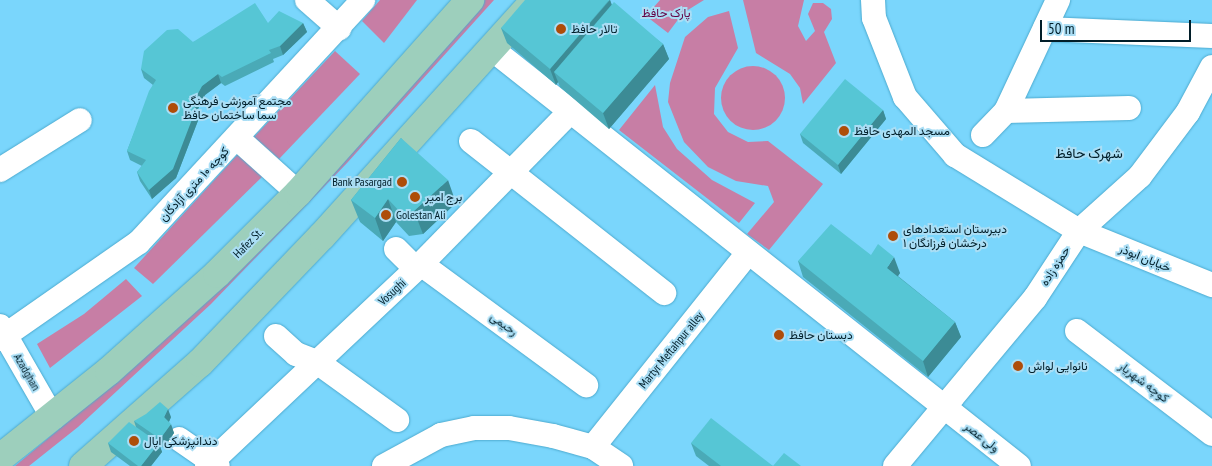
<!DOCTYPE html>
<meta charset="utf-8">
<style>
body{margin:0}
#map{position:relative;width:1212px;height:466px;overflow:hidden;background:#7ad6fc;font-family:"PT Sans Narrow",Vazirmatn,sans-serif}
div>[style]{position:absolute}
.green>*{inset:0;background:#c77ea5}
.round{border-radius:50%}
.roads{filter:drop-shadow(0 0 1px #4daacf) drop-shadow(0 0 1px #4daacf)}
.minor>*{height:24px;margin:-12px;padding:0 12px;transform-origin:12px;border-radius:12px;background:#fff}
.major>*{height:28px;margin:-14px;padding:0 14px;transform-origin:14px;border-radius:14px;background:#9dcfbc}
.wall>*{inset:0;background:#4aaab7}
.shaded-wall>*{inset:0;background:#3c8b95}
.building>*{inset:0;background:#56c6d5}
.dots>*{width:14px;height:14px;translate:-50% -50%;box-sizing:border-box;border:2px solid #aadef5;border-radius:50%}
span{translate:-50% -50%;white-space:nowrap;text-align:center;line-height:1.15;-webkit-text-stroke:4px #aadef5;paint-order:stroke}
.park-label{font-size:12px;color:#630043}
.poi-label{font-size:12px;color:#011e29}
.left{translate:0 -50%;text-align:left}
.right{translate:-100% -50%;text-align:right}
.street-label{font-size:12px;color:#011e29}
.neighbourhood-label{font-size:14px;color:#011e29}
.scale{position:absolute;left:1040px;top:20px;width:151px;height:22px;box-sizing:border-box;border:2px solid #011e29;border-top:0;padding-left:6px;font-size:15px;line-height:18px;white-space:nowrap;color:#011e29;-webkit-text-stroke:4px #aadef5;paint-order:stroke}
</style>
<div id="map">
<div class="green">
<i style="clip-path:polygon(380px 0,417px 0,384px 43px,362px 21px)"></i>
<i style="clip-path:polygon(481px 0,494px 0,347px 163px,211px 304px,78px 427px,29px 466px,15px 466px,145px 357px)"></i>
<i style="clip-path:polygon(660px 0,704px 0,683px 13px,668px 33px,646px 16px)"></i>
<i style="clip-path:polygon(743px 0,804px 0,798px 26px,806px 41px,815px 31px,808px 14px,813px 3px,823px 3px,831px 9px,832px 19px,824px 32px,836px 63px,803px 104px,800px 88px,790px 74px,756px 53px)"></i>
<i style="clip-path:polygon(729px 11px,738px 48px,715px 88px,714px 114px,728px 132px,748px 142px,768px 141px,823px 184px,769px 250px,747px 234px,774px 202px,768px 186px,736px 181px,708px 167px,684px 142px,668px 102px,670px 83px,685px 37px,708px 17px)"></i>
<i style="clip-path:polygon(335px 51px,360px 74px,279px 159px,254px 137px)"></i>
<i class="round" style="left:721px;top:66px;width:64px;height:64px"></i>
<i style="clip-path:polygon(655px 85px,663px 127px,677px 149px,712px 180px,755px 203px,739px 223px,619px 130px)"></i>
<i style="clip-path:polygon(240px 152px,265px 174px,153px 284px,134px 268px)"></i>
<i style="clip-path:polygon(126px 279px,142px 296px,50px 368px,37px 344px,84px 314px)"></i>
</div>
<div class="roads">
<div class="minor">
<i style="left:307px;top:0;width:43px;rotate:41.2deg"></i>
<i style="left:873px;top:0;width:18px;rotate:87deg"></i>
<i style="left:874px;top:18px;width:85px;rotate:68.6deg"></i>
<i style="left:905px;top:97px;width:77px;rotate:49.2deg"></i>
<i style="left:955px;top:155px;width:145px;rotate:31.5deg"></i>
<i style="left:1079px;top:231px;width:144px;rotate:22.1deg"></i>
<i style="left:1045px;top:29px;width:167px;rotate:2.4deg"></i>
<i style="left:502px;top:57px;width:659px;rotate:38.35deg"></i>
<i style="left:1006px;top:111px;width:123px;rotate:-1.4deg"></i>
<i style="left:983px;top:135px;width:33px;rotate:-46deg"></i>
<i style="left:1006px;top:111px;width:123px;rotate:-64.9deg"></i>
<i style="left:237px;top:138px;width:82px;rotate:42deg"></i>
<i style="left:471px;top:141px;width:246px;rotate:38.2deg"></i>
<i style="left:0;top:170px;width:94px;rotate:-32deg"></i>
<i style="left:396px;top:249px;width:28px;rotate:45deg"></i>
<i style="left:421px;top:264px;width:205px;rotate:36.3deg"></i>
<i style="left:0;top:326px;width:106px;rotate:60.1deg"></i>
<i style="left:1077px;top:331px;width:170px;rotate:37.3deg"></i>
<i style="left:276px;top:336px;width:27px;rotate:42deg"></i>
<i style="left:296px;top:354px;width:22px;rotate:21deg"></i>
<i style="left:317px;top:362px;width:99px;rotate:35.9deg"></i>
<i style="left:0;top:339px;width:169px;rotate:-34.9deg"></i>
<i style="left:139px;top:242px;width:330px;rotate:-47.2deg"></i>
<i style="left:179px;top:439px;width:47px;rotate:34.7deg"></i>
<i style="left:593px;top:447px;width:248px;rotate:-51.4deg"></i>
<i style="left:207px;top:466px;width:294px;rotate:-43.3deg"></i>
<i style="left:421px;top:264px;width:213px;rotate:-45.6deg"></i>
<i style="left:384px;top:466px;width:65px;rotate:-28.5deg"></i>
<i style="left:441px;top:435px;width:34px;rotate:-12deg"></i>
<i style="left:474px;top:428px;width:35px"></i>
<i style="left:509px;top:428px;width:45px;rotate:10.3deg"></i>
<i style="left:553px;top:436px;width:41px;rotate:15.4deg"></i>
<i style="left:593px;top:447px;width:34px;rotate:34deg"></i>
<i style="left:895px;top:466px;width:219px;rotate:-50.2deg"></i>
<i style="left:1035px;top:298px;width:80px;rotate:-56.7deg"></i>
<i style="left:1079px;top:231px;width:82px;rotate:-42deg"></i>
<i style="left:1140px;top:176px;width:80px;rotate:-53.1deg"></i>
<i style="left:1188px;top:112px;width:51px;rotate:-61.9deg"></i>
</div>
<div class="major">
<i style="left:0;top:458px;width:139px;rotate:-38.6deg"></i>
<i style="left:109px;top:371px;width:145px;rotate:-41.9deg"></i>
<i style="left:217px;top:274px;width:115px;rotate:-45deg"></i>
<i style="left:298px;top:193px;width:259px;rotate:-48.3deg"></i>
<i style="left:83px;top:466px;width:156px;rotate:-41.4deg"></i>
<i style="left:200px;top:363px;width:176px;rotate:-46.2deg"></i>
<i style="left:322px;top:236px;width:318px;rotate:-47.9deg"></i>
</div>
</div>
<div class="wall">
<i style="clip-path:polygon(610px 0,612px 5px,663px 44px,669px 59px,609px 129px,560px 87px,558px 82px,556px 85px,507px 43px,501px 28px)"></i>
<i style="clip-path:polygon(268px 23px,303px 23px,307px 32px,283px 55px,273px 59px,274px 62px,225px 86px,221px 83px,205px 95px,197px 111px,199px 118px,176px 178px,152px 199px,140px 181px,137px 172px,142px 166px,130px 160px,127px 151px,153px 85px,144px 78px,141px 69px,193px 42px)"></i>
<i style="clip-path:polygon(883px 110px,886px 119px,841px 174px,803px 143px,800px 134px)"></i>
<i style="clip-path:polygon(401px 138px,456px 203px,423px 234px,409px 236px,396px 222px,383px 241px,360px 222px,351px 200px)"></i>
<i style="clip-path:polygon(871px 255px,900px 273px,898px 276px,955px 322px,961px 337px,928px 377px,803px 277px,798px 261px)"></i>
<i style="clip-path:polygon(171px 417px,169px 422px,174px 433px,164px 448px,159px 445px,162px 452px,151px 466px,130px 466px,111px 452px,108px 443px,136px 427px,134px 421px)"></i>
<i style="clip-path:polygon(691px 443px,773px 466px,709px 466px,696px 456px)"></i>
</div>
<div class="shaded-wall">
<i style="clip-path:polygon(610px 0,615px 15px,554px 72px,558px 82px,556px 85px,550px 69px)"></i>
<i style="clip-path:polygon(303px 23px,307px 32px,283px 55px,280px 46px)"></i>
<i style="clip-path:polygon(663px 44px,669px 59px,609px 129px,603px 113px)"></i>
<i style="clip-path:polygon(218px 74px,221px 83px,205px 95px,197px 111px,199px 118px,176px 178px,152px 199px,149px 190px,202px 86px)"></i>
<i style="clip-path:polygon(883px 110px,886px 119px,841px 174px,838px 165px)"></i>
<i style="clip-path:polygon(448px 180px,456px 203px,423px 234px,414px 211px)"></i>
<i style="clip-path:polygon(388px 199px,396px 222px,383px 241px,375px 218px)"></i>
<i style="clip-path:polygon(894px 257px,900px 273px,893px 283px,887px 268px)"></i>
<i style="clip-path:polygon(955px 322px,961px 337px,928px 377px,923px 361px)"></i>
<i style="clip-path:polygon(168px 409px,171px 417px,167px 426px,164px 417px)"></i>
<i style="clip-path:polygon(171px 424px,174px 433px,164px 448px,160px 439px)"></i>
<i style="clip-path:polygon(159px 443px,162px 452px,151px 466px,141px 466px)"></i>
</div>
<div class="building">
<i style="clip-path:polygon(525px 0,609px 0,550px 69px,501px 28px)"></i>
<i style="clip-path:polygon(614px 2px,663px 44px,603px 113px,554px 72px)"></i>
<i style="clip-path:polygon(255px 3px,268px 23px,279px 11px,303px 23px,280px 46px,269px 50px,271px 53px,222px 77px,218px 74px,202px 86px,192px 104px,196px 109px,173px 169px,149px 190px,137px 172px,146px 160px,127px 151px,149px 91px,156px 80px,141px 69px,144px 51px,167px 30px,178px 29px,193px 42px)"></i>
<i style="clip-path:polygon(845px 79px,883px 110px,838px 165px,800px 134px)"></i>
<i style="clip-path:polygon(401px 138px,448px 180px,414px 211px,401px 213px,388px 199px,375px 218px,351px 200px)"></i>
<i style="clip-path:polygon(831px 224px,871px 255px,878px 244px,894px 257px,887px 268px,955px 322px,923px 361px,798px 261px)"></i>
<i style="clip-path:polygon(160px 402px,168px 409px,164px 417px,171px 424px,160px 439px,134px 421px,146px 414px)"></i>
<i style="clip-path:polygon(711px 418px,773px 466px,721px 466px,691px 443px)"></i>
<i style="clip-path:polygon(129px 422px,159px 443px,141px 466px,138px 466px,108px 443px)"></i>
<i style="clip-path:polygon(784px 453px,801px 466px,773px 466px)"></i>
</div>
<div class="dots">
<i style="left:561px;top:29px;background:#ae4d09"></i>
<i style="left:173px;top:108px;background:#ae4d09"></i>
<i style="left:844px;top:131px;background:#ae4d09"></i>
<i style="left:402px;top:182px;background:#ae4d09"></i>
<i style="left:415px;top:197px;background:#ae4d09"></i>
<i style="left:386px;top:215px;background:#ae4d09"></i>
<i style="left:893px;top:236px;background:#ae4d09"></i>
<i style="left:779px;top:335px;background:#ae4d09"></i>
<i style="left:1018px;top:366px;background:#ae4d09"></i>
<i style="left:134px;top:441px;background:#ae4d09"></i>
</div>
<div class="park-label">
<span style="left:666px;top:13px">پارک حافظ</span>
</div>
<div class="poi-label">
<span class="left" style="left:571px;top:29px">تالار حافظ</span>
<span class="left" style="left:183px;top:108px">مجتمع آموزشی فرهنگی<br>سما ساختمان حافظ</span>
<span class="left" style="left:854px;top:131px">مسجد المهدی حافظ</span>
<span class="right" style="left:392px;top:182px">Bank Pasargad</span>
<span class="left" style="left:425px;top:197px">برج امیر</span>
<span class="left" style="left:396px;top:215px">Golestan Ali</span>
<span class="left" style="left:903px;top:236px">دبیرستان استعدادهای<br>درخشان فرزانگان ۱</span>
<span class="left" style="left:789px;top:335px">دبستان حافظ</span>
<span class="left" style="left:1028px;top:366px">نانوایی لواش</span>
<span class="left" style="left:144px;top:441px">دندانپزشکی اپال</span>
</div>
<div class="street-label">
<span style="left:194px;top:184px;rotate:-47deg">کوچه ۱۰ متری آزادگان</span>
<span style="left:248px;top:243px;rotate:-45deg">Hafez St.</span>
<span style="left:1145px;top:258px;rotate:22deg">خیابان ابوذر</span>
<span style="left:1055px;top:266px;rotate:-57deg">حمزه زاده</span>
<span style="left:392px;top:292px;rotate:-43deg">Vosughi</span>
<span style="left:504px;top:324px;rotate:36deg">رحیمی</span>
<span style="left:671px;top:350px;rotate:-51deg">Martyr Meftahpur alley</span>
<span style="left:27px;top:372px;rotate:60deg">Azadghan</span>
<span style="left:1144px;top:382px;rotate:37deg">کوچه شهریار</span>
<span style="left:982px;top:437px;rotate:38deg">ولی عصر</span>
</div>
<div class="neighbourhood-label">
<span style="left:1089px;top:153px">شهرک حافظ</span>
</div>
<div class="scale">50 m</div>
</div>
